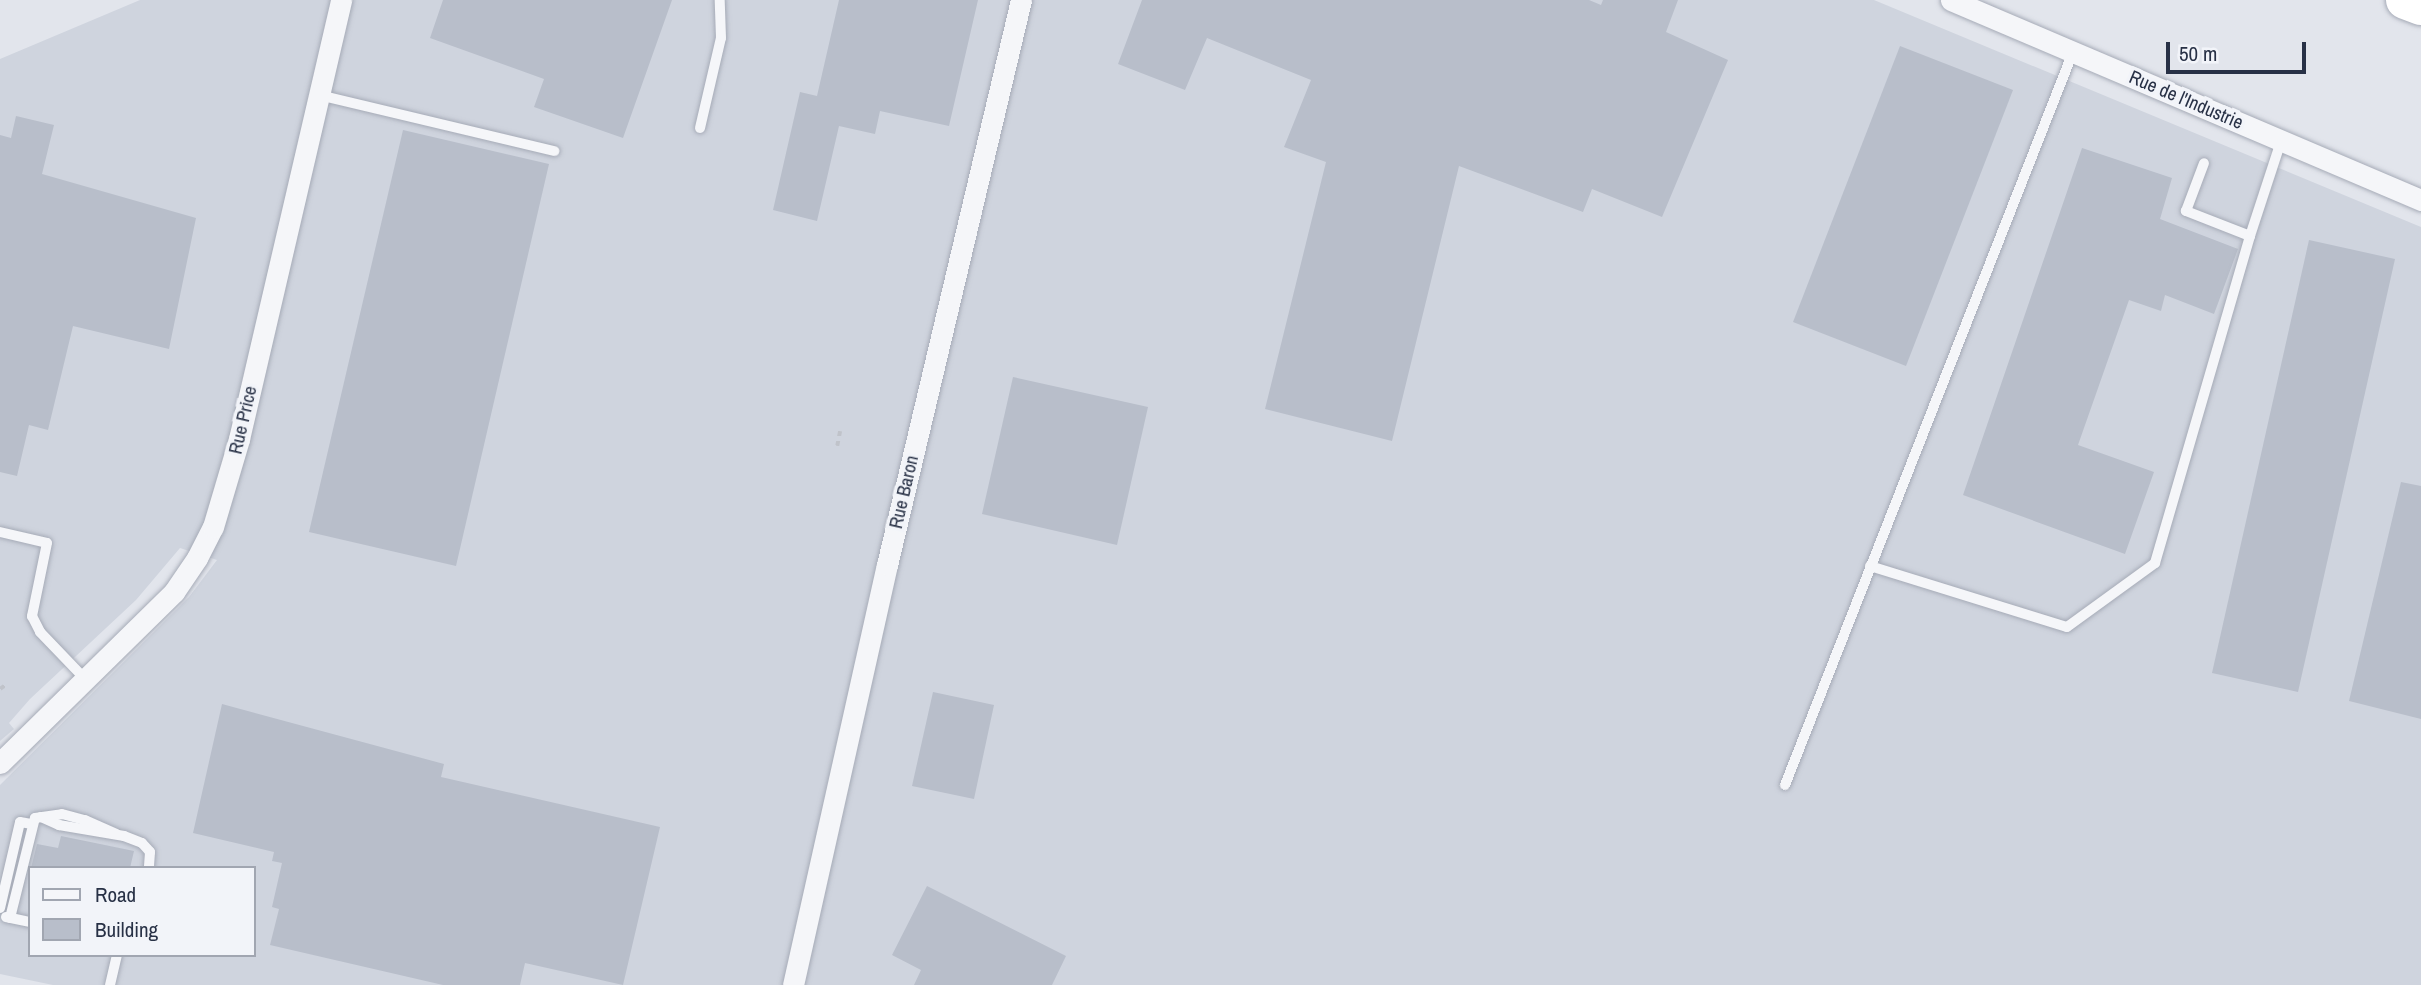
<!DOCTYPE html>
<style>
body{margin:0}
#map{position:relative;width:2421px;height:985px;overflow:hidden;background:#e2e5ec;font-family:"Archivo Narrow",sans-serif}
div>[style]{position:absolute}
.built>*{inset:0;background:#cfd4de}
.building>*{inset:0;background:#b8beca}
.path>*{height:3.5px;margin-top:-1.75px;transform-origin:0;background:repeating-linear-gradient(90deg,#c0c3ca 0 5px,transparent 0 10px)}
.roads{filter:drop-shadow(0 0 2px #a6abb7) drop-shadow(0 0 2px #a6abb7)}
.service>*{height:10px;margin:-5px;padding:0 5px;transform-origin:5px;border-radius:5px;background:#f5f6f9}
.minor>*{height:21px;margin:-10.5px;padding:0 10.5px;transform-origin:10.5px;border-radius:10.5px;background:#f5f6f9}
.motorway>*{height:38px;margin:-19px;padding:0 19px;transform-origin:19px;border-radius:19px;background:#fff}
span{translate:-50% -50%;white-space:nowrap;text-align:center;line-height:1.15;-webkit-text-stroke:7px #f2f4f9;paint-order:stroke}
.street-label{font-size:19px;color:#283146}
.legend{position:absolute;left:28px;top:866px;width:228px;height:91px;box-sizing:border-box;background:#f2f4f9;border:2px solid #a1a6b1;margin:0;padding:9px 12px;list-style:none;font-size:21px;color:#283146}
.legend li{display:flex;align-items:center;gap:14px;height:35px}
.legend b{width:35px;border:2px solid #a1a6b1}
.scale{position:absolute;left:2166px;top:42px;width:140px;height:32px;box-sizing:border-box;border:4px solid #283146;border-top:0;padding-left:9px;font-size:21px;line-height:24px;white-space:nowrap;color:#283146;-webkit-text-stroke:5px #f2f4f9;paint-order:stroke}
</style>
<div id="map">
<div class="built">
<i style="clip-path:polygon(evenodd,140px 0,1874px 0,2421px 227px,2421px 985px,53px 985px,0 974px,0 785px,189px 597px,217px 560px,180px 548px,136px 600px,30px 699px,9px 723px,14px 729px,0 741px,0 59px,140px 0,30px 868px,254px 868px,254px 955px,30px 955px,30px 868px)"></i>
</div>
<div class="building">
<i style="clip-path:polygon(443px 0,672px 0,623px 138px,534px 107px,544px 79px,430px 38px)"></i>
<i style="clip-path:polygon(839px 0,978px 0,949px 126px,880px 111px,875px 134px,839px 126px,817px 221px,773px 210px,800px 92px,817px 96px)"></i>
<i style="clip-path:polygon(1142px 0,1589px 0,1601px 5px,1603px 0,1678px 0,1666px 32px,1728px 60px,1662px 217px,1592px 189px,1583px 212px,1459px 166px,1392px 441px,1265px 409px,1326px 162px,1284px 147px,1311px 80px,1207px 38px,1185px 90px,1118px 64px)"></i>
<i style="clip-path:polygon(1900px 46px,2013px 90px,1906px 366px,1793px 322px)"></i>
<i style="clip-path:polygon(16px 116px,54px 125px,42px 174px,196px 218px,169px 349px,73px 326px,48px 430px,29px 425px,17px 476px,0 472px,0 135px,11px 138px)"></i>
<i style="clip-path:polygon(403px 130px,549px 164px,456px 566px,309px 532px)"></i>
<i style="clip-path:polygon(2082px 148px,2172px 178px,2160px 219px,2238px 249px,2214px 314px,2165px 295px,2161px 311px,2129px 300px,2078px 445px,2154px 472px,2125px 554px,1963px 495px)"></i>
<i style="clip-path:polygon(2309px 240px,2395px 259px,2298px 692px,2212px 673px)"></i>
<i style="clip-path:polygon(1013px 377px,1148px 407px,1117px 545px,982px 514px)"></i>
<i style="clip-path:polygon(2401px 482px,2421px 486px,2421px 719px,2349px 701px)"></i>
<i style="clip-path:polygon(933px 692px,994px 705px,974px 799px,912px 786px)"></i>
<i style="clip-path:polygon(222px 704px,444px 764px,441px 777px,660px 827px,623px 985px,525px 963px,520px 985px,443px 985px,270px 945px,279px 909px,272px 907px,282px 863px,272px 861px,274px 852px,193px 833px)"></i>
<i style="clip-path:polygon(61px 836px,134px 851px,130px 868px,31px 868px,37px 844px,58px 848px)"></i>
<i style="clip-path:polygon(927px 886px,1066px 956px,1052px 985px,914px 985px,921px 970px,892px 955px)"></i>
</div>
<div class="path">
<i style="left:837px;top:446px;width:15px;rotate:-79deg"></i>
<i style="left:0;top:689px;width:9px;rotate:-36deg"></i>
</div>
<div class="roads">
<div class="service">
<i style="left:319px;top:95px;width:242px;rotate:13.4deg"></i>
<i style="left:700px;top:128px;width:92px;rotate:-76.9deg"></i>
<i style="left:721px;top:38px;width:38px;rotate:-92deg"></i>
<i style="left:2250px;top:236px;width:100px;rotate:-71.9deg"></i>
<i style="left:0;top:532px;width:48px;rotate:13.2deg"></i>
<i style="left:47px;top:543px;width:75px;rotate:101.6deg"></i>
<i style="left:32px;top:616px;width:18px;rotate:63deg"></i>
<i style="left:40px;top:632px;width:66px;rotate:46.2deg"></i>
<i style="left:1870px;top:566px;width:206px;rotate:17.2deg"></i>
<i style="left:2067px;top:627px;width:109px;rotate:-36deg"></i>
<i style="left:2155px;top:563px;width:341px;rotate:-73.8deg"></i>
<i style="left:2250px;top:236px;width:69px;rotate:-158.7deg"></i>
<i style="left:2186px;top:211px;width:51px;rotate:-69.4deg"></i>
<i style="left:1785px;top:785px;width:788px;rotate:-68.55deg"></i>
<i style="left:41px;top:817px;width:20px;rotate:24deg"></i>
<i style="left:59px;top:825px;width:66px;rotate:9.6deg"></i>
<i style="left:124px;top:836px;width:19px;rotate:21deg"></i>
<i style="left:142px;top:843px;width:12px;rotate:48deg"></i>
<i style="left:150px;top:852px;width:16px;rotate:94deg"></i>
<i style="left:0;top:908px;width:88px;rotate:-76.9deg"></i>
<i style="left:20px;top:822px;width:11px;rotate:10deg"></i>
<i style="left:6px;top:917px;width:25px;rotate:12deg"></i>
<i style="left:10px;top:918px;width:103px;rotate:-76deg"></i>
<i style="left:35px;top:818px;width:27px;rotate:-8deg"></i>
<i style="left:62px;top:814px;width:24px;rotate:15deg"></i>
<i style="left:85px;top:820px;width:34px;rotate:24deg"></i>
<i style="left:110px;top:985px;width:31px;rotate:-77deg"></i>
</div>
<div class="minor">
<i style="left:1951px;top:0;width:511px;rotate:23.05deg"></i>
<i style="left:0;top:763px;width:244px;rotate:-44.5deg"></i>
<i style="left:174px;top:592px;width:41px;rotate:-55.9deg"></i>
<i style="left:197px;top:558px;width:35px;rotate:-63deg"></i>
<i style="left:213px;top:527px;width:92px;rotate:-73.5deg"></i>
<i style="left:239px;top:439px;width:451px;rotate:-76.9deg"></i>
<i style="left:793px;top:985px;width:430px;rotate:-77.4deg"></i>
<i style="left:887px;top:565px;width:581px;rotate:-76.66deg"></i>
</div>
<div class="motorway">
<i style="left:2405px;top:0;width:17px;rotate:21deg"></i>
</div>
</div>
<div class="street-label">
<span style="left:2186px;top:100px;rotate:23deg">Rue de l'Industrie</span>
<span style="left:243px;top:420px;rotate:-77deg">Rue Price</span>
<span style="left:904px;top:492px;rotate:-77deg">Rue Baron</span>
</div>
<ul class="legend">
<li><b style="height:9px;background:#f5f6f9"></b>Road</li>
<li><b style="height:19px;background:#b8beca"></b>Building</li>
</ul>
<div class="scale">50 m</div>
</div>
